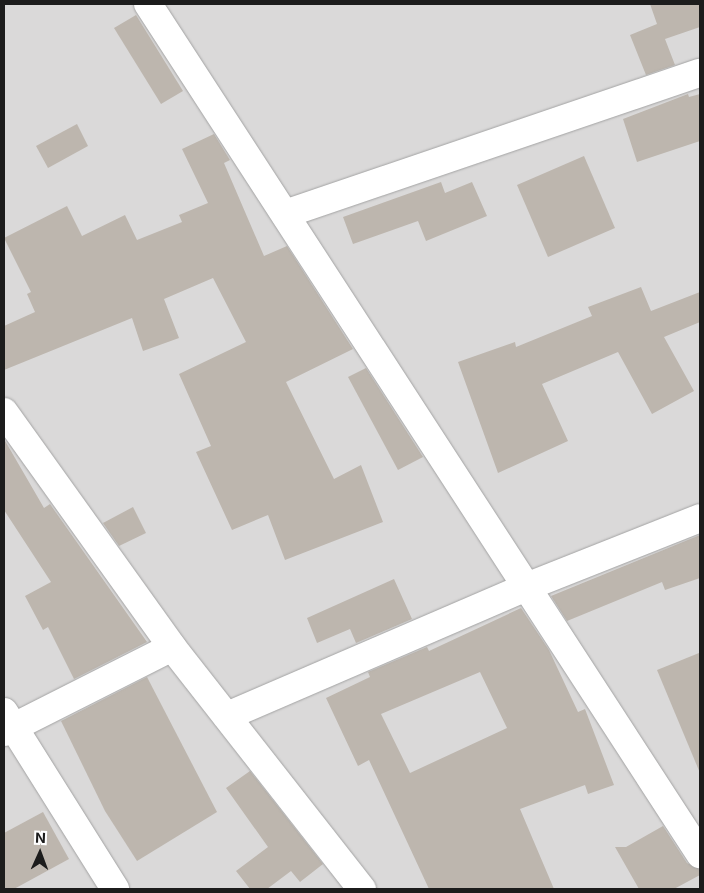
<!DOCTYPE html>
<style>
body{margin:0}
#map{position:relative;width:704px;height:893px;overflow:hidden;background:#edeae2;font-family:Inter,sans-serif}
div>[style]{position:absolute}
.residential>*{inset:0;background:#dad9d9}
.building>*{inset:0;background:#bdb6ae}
.roads{filter:drop-shadow(0 0 1px #a3a3a3) drop-shadow(0 0 1px #a3a3a3)}
.street>*{height:28px;margin:-14px;padding:0 14px;transform-origin:14px;border-radius:14px;background:#fff}
span{translate:-50% -50%;white-space:nowrap;text-align:center;line-height:1.15;-webkit-text-stroke:4px #fff;paint-order:stroke}
.frame{position:absolute;inset:0;border:5px solid #1c1c1c;pointer-events:none}
.north{position:absolute;left:15px;top:828px;width:50px;height:50px;-webkit-text-stroke:4px #fff;paint-order:stroke;rotate:2deg;font-size:14px;font-weight:700;line-height:20px;text-align:center;color:#1c1c1c}
.north::after{content:'';display:block;margin:auto;width:18px;height:22px;background:#1c1c1c;clip-path:polygon(50% 0,100% 100%,50% 72%,0 100%)}
</style>
<div id="map">
<div class="residential">
<i style="clip-path:polygon(4px 4px,700px 4px,700px 889px,4px 889px)"></i>
</div>
<div class="building">
<i style="clip-path:polygon(650px 4px,700px 4px,700px 27px,665px 39px,675px 65px,646px 75px,630px 35px,657px 24px)"></i>
<i style="clip-path:polygon(136px 15px,183px 91px,161px 104px,114px 28px)"></i>
<i style="clip-path:polygon(688px 94px,689px 97px,700px 94px,700px 141px,637px 162px,623px 119px)"></i>
<i style="clip-path:polygon(77px 124px,88px 146px,48px 168px,36px 146px)"></i>
<i style="clip-path:polygon(214px 134px,230px 160px,224px 163px,264px 256px,287px 246px,353px 349px,286px 382px,334px 479px,361px 465px,383px 522px,285px 560px,268px 515px,232px 530px,196px 452px,211px 446px,179px 374px,246px 342px,213px 278px,164px 299px,179px 338px,143px 351px,132px 318px,4px 370px,4px 326px,35px 312px,27px 294px,31px 292px,4px 238px,67px 206px,82px 236px,125px 215px,137px 240px,182px 222px,179px 215px,208px 203px,182px 149px)"></i>
<i style="clip-path:polygon(584px 156px,615px 228px,548px 257px,517px 185px)"></i>
<i style="clip-path:polygon(441px 182px,445px 193px,472px 182px,487px 216px,426px 241px,418px 221px,353px 244px,343px 217px)"></i>
<i style="clip-path:polygon(641px 287px,651px 311px,700px 292px,700px 322px,664px 337px,694px 391px,652px 414px,618px 352px,542px 384px,568px 441px,498px 473px,458px 362px,515px 342px,516px 347px,592px 316px,588px 307px)"></i>
<i style="clip-path:polygon(366px 368px,423px 457px,398px 470px,348px 377px)"></i>
<i style="clip-path:polygon(4px 439px,44px 508px,50px 504px,147px 642px,74px 679px,48px 627px,43px 630px,25px 596px,51px 582px,4px 510px)"></i>
<i style="clip-path:polygon(133px 507px,146px 533px,119px 546px,103px 523px)"></i>
<i style="clip-path:polygon(700px 535px,700px 578px,665px 590px,662px 582px,567px 621px,551px 596px)"></i>
<i style="clip-path:polygon(394px 579px,412px 619px,356px 643px,350px 629px,317px 643px,307px 618px)"></i>
<i style="clip-path:polygon(evenodd,521px 608px,549px 650px,578px 712px,585px 709px,614px 785px,588px 794px,585px 785px,520px 809px,554px 889px,429px 889px,369px 760px,358px 766px,326px 698px,370px 677px,368px 672px,427px 647px,429px 651px,521px 608px,480px 672px,507px 728px,410px 773px,381px 714px,480px 672px)"></i>
<i style="clip-path:polygon(699px 653px,700px 670px,700px 773px,657px 670px)"></i>
<i style="clip-path:polygon(147px 677px,217px 812px,137px 861px,105px 811px,61px 721px)"></i>
<i style="clip-path:polygon(250px 771px,323px 864px,300px 882px,291px 871px,267px 889px,250px 889px,236px 871px,268px 847px,226px 788px)"></i>
<i style="clip-path:polygon(43px 812px,69px 859px,14px 889px,4px 889px,4px 833px)"></i>
<i style="clip-path:polygon(663px 826px,687px 863px,700px 869px,700px 875px,674px 889px,639px 889px,615px 847px,626px 847px)"></i>
</div>
<div class="roads">
<div class="street">
<i style="left:148px;top:4px;width:1014px;rotate:57deg"></i>
<i style="left:285px;top:214px;width:438px;rotate:-18.8deg"></i>
<i style="left:4px;top:412px;width:289px;rotate:54.4deg"></i>
<i style="left:172px;top:647px;width:308px;rotate:51.9deg"></i>
<i style="left:4px;top:712px;width:209px;rotate:57.9deg"></i>
<i style="left:227px;top:716px;width:326px;rotate:-23.3deg"></i>
<i style="left:526px;top:587px;width:187px;rotate:-21.6deg"></i>
<i style="left:4px;top:732px;width:188px;rotate:-26.8deg"></i>
</div>
</div>
<div class="frame"></div>
<div class="north">N</div>
</div>
